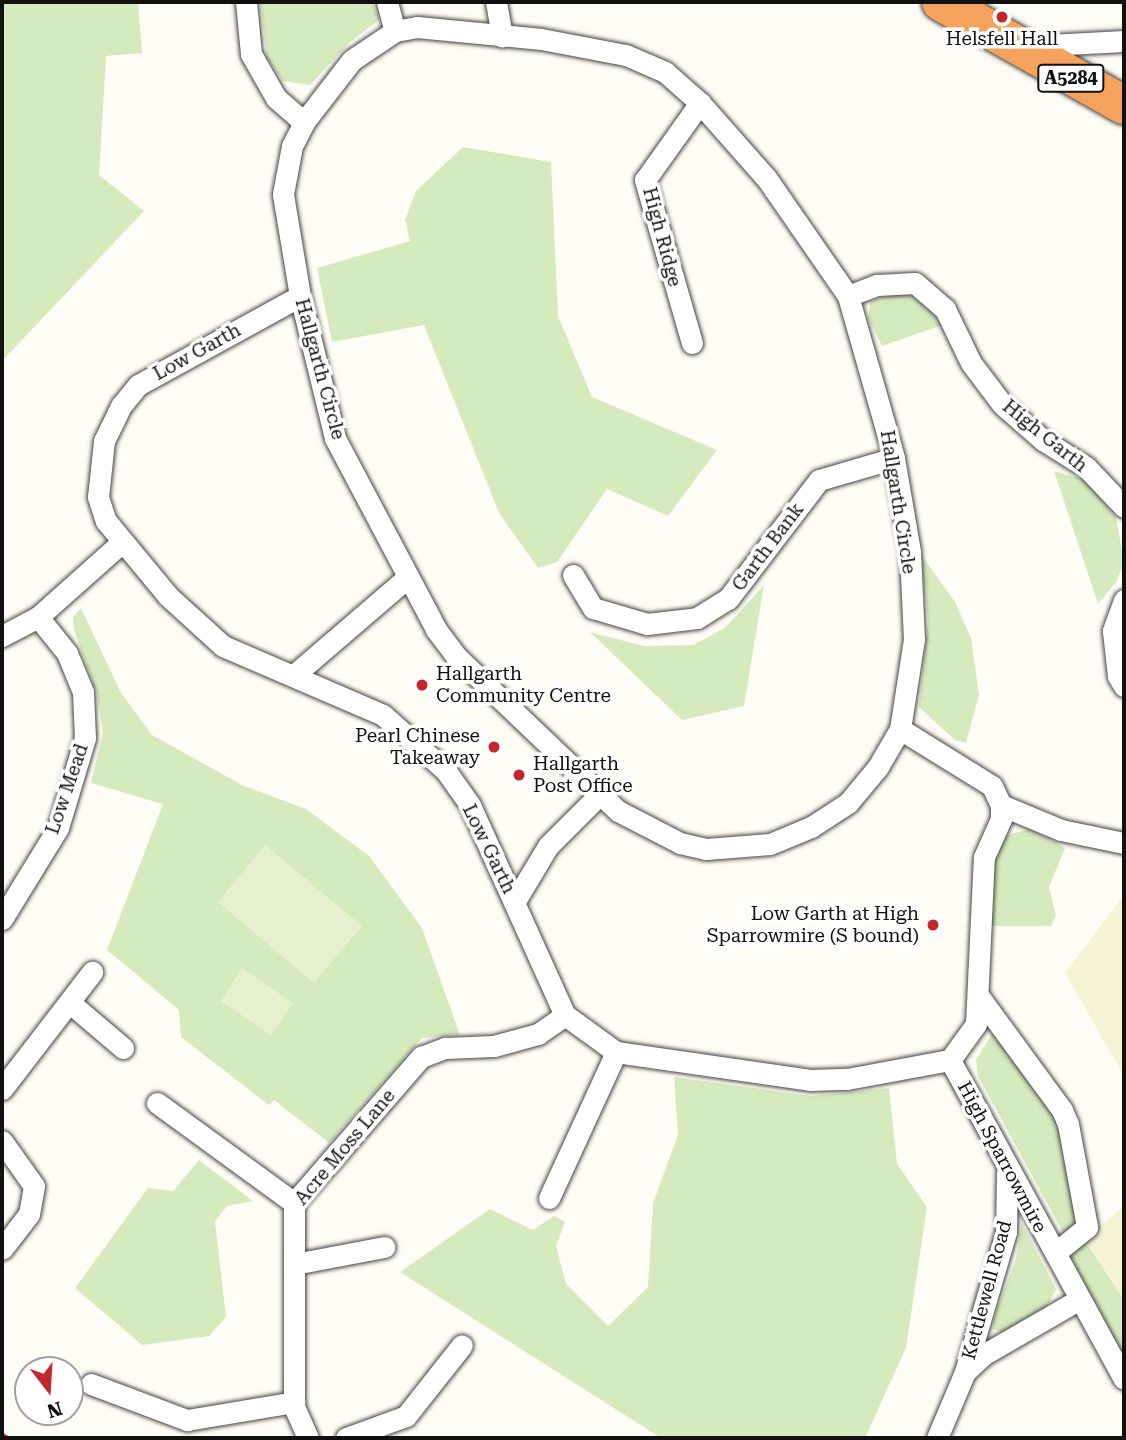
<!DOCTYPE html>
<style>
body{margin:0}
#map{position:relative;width:1126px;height:1440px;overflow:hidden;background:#fffdf5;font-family:"Roboto Serif",serif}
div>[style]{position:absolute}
.farmland>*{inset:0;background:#f6f3d4}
.green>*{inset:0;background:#d5ebbd}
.pitch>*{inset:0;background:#e6f2cf}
.roads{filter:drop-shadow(0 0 2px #444) drop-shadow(0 0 2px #444)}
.street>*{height:21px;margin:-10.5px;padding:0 10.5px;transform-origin:10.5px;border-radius:10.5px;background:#fff}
.highway>*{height:38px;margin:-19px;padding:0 19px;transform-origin:19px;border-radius:19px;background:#f5a25d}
.rail>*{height:5px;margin:-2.5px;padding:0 2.5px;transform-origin:2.5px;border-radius:2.5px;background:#c4262e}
.dots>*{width:19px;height:19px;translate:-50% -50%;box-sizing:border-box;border:4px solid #fff;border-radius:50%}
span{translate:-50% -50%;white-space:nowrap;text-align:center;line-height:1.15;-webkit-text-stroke:7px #fff;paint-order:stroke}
.shield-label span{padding:2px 5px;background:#fff;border:2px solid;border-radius:5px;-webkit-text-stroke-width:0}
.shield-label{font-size:18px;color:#111;font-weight:700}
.poi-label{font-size:19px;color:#111}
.left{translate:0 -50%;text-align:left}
.right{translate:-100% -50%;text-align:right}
.street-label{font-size:19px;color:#111}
.frame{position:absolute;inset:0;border:4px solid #111;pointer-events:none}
.north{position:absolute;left:14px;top:1356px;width:70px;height:70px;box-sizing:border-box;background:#fff;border:2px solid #a0a0a0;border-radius:50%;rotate:163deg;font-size:19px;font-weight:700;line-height:28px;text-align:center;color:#111}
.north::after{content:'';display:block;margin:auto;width:24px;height:32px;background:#c4262e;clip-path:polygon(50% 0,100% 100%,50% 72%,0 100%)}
</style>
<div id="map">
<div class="farmland">
<i style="clip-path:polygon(1124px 895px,1124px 1076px,1065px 973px)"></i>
<i style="clip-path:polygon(1124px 1206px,1124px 1300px,1084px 1239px)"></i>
</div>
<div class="green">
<i style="clip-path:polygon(2px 2px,138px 2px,142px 53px,106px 56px,99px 175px,144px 211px,2px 361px)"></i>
<i style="clip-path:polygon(260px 2px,372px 2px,380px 19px,350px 42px,310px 85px,283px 81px,267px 58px)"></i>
<i style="clip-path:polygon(463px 147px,551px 162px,558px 316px,592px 397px,717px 450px,668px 516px,607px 489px,557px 562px,538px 568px,499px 513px,424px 325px,332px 342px,317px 268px,410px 241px,405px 220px,416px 191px)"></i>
<i style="clip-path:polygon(890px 295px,908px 295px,927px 307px,943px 325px,882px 346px,868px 318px,871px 301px)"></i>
<i style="clip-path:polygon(1054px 471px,1086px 480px,1116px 518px,1124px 561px,1117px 581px,1098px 604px)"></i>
<i style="clip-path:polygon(921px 555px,955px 602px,971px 638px,979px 695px,966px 743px,955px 740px,919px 707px,928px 622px)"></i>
<i style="clip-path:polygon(764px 585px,744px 706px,682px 720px,590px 632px,644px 646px,693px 645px,725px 628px)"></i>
<i style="clip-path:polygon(81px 608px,121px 693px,152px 735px,242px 785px,306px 809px,369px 856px,422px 928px,460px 1035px,422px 1038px,329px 1143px,274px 1100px,269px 1105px,181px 1037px,179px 1010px,107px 950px,163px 804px,91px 783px,103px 732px,97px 694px,74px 630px,73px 617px)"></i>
<i style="clip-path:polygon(1031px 829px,1065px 848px,1049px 887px,1056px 915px,1051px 926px,991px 926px,993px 863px,1002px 836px)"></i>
<i style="clip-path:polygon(994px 1031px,1058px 1123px,1082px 1214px,1066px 1238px,978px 1076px,976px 1060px)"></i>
<i style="clip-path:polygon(674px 1077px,811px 1096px,889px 1088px,897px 1164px,927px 1207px,906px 1348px,865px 1438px,661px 1438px,400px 1272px,490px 1209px,533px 1230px,554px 1216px,565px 1222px,556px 1246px,566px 1284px,608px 1326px,648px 1287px,653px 1203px,678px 1135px)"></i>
<i style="clip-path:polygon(199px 1160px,253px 1201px,227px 1206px,215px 1221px,226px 1317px,209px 1336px,142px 1345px,75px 1288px,148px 1188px,173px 1191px)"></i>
<i style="clip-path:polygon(1022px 1223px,1056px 1289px,1047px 1307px,1002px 1333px,993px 1329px,993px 1320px,1016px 1259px)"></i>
<i style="clip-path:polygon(1084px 1239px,1124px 1300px,1124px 1359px,1066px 1251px)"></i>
</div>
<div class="pitch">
<i style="clip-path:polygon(265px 845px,362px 926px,314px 983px,218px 902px)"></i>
<i style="clip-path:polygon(242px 968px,293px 1003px,271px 1035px,221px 1001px)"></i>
</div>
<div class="roads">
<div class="street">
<i style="left:246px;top:2px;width:52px;rotate:84.5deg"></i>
<i style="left:251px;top:54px;width:51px;rotate:60.4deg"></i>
<i style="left:276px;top:98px;width:37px;rotate:41deg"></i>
<i style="left:387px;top:2px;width:30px;rotate:75deg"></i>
<i style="left:496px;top:2px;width:35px;rotate:80deg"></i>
<i style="left:417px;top:27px;width:125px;rotate:5.5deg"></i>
<i style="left:541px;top:39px;width:86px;rotate:10.7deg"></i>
<i style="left:626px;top:55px;width:43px;rotate:23.6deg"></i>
<i style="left:665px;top:72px;width:47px;rotate:41.5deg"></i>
<i style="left:700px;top:103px;width:101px;rotate:48.6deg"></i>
<i style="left:767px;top:179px;width:142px;rotate:55.3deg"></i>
<i style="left:848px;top:296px;width:168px;rotate:74.1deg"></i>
<i style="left:894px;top:458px;width:95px;rotate:80.3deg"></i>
<i style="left:910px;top:552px;width:87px;rotate:87.4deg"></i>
<i style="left:914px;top:639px;width:91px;rotate:98.8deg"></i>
<i style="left:900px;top:729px;width:44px;rotate:120.1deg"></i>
<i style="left:878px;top:767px;width:47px;rotate:129.8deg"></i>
<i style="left:848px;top:803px;width:44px;rotate:147deg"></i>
<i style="left:811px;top:827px;width:44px;rotate:157.5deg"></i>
<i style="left:770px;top:844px;width:64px;rotate:175.5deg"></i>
<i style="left:706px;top:849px;width:27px;rotate:-167deg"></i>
<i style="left:680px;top:843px;width:70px;rotate:-152.7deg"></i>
<i style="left:618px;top:811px;width:224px;rotate:-136.3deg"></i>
<i style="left:456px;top:656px;width:34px;rotate:-127deg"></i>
<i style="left:436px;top:629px;width:216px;rotate:-117.9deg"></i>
<i style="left:335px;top:438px;width:146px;rotate:-103.8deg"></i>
<i style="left:300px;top:296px;width:103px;rotate:-99.5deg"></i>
<i style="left:283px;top:194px;width:49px;rotate:-79.4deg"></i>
<i style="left:292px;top:146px;width:27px;rotate:-63deg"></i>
<i style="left:304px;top:122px;width:78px;rotate:-52.3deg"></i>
<i style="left:352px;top:60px;width:52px;rotate:-34deg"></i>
<i style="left:395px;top:31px;width:22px;rotate:-10deg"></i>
<i style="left:1029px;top:46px;width:95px;rotate:-3deg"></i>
<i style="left:300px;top:296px;width:185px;rotate:151.2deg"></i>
<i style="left:138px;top:385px;width:27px;rotate:129deg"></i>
<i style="left:121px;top:406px;width:39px;rotate:116deg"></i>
<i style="left:104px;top:441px;width:56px;rotate:96.1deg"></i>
<i style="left:98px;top:497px;width:25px;rotate:72deg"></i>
<i style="left:106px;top:521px;width:97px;rotate:50.4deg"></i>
<i style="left:168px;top:596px;width:74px;rotate:42.3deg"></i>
<i style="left:223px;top:646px;width:174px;rotate:23.3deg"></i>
<i style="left:383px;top:715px;width:84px;rotate:41.6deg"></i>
<i style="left:446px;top:771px;width:42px;rotate:54.8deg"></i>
<i style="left:470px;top:805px;width:230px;rotate:65.7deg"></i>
<i style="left:565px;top:1015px;width:63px;rotate:36deg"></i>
<i style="left:616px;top:1052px;width:196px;rotate:8.2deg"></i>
<i style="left:810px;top:1080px;width:37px;rotate:-2deg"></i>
<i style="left:847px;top:1079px;width:105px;rotate:-10.5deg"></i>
<i style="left:950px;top:1060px;width:44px;rotate:-54.2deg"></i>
<i style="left:976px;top:1024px;width:167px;rotate:-87.3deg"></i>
<i style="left:984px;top:857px;width:42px;rotate:-65.9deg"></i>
<i style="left:1001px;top:819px;width:14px;rotate:-90deg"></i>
<i style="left:848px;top:296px;width:31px;rotate:-21deg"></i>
<i style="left:877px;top:285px;width:38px;rotate:-3deg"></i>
<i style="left:915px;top:283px;width:40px;rotate:41deg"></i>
<i style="left:945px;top:309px;width:60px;rotate:64.3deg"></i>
<i style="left:971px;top:363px;width:51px;rotate:52.9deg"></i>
<i style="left:1002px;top:404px;width:55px;rotate:41.3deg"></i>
<i style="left:1043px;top:440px;width:51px;rotate:32.1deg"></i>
<i style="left:1086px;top:467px;width:55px;rotate:46.5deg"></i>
<i style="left:692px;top:343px;width:170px;rotate:-106.1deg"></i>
<i style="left:645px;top:180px;width:95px;rotate:-54.5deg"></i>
<i style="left:573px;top:575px;width:39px;rotate:59deg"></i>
<i style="left:593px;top:608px;width:56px;rotate:16.5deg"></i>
<i style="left:647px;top:624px;width:50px;rotate:-6.8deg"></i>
<i style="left:697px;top:618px;width:36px;rotate:-32deg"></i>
<i style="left:728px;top:599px;width:150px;rotate:-52.6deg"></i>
<i style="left:819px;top:480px;width:78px;rotate:-16.3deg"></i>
<i style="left:1124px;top:600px;width:33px;rotate:110deg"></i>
<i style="left:1113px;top:631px;width:45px;rotate:83.7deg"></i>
<i style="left:1118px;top:676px;width:12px;rotate:59deg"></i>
<i style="left:2px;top:636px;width:41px;rotate:-27.8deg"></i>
<i style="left:38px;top:617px;width:111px;rotate:-41.7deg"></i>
<i style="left:294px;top:675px;width:150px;rotate:-40.7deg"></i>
<i style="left:900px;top:729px;width:108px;rotate:31.8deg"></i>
<i style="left:992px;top:786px;width:21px;rotate:65deg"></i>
<i style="left:1001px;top:805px;width:65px;rotate:22.6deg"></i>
<i style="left:1061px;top:830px;width:64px;rotate:11.7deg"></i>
<i style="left:515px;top:901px;width:64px;rotate:-59deg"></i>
<i style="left:548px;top:846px;width:72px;rotate:-45deg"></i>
<i style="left:2px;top:919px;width:107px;rotate:-58.4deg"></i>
<i style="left:58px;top:828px;width:94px;rotate:-73.3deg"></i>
<i style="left:85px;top:738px;width:46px;rotate:-92.5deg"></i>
<i style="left:83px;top:692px;width:42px;rotate:-112.3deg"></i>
<i style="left:67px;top:653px;width:46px;rotate:-128.9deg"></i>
<i style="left:980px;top:998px;width:139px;rotate:53.8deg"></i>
<i style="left:1062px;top:1110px;width:15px;rotate:67deg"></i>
<i style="left:1068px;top:1124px;width:105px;rotate:79.5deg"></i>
<i style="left:1087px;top:1227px;width:41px;rotate:140.9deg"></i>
<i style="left:69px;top:1002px;width:71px;rotate:40.4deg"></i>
<i style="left:950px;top:1060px;width:363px;rotate:61.4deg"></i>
<i style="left:2px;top:1089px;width:148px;rotate:-52.4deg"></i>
<i style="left:157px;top:1103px;width:170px;rotate:36.1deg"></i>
<i style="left:2px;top:1141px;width:55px;rotate:54.6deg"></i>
<i style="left:34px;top:1186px;width:28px;rotate:100deg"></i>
<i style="left:29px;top:1214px;width:44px;rotate:127.6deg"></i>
<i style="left:549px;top:1198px;width:161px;rotate:-65.3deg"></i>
<i style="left:294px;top:1264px;width:92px;rotate:-10.7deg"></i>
<i style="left:966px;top:1371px;width:23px;rotate:-43deg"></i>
<i style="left:983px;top:1355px;width:112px;rotate:-30deg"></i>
<i style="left:91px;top:1384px;width:103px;rotate:20.6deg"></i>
<i style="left:187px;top:1420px;width:109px;rotate:-9.5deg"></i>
<i style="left:308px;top:1438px;width:35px;rotate:-114deg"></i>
<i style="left:294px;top:1406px;width:203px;rotate:-90deg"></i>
<i style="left:294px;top:1203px;width:194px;rotate:-49deg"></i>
<i style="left:421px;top:1057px;width:26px;rotate:-21deg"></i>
<i style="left:445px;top:1048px;width:49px;rotate:-2.3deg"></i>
<i style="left:494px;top:1046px;width:46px;rotate:-15.3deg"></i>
<i style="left:538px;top:1034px;width:33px;rotate:-35deg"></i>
<i style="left:346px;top:1438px;width:64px;rotate:-20.1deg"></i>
<i style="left:406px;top:1416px;width:90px;rotate:-51.7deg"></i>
<i style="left:937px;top:1438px;width:72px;rotate:-67deg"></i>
<i style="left:965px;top:1372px;width:146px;rotate:-73.7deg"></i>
<i style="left:1006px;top:1232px;width:60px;rotate:-89deg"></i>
</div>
<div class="highway">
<i style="left:941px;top:2px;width:210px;rotate:29.4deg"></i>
</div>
</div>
<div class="rail">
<i style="left:2px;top:1435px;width:6px;rotate:31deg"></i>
</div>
<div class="dots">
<i style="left:1002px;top:17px;background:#c4262e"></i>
<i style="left:422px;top:685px;background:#c4262e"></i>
<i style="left:494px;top:747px;background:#c4262e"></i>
<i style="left:519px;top:775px;background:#c4262e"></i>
<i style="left:933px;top:925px;background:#c4262e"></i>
</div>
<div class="shield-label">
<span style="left:1071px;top:78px">A5284</span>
</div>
<div class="poi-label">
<span style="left:1002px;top:39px">Helsfell Hall</span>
<span class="left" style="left:436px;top:685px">Hallgarth<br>Community Centre</span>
<span class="right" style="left:480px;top:747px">Pearl Chinese<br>Takeaway</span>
<span class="left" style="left:533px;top:775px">Hallgarth<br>Post Office</span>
<span class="right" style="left:919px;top:925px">Low Garth at High<br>Sparrowmire (S bound)</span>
</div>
<div class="street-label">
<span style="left:662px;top:237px;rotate:75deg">High Ridge</span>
<span style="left:197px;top:352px;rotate:-29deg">Low Garth</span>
<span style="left:320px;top:369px;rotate:75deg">Hallgarth Circle</span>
<span style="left:1045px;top:436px;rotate:39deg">High Garth</span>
<span style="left:898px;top:502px;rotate:81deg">Hallgarth Circle</span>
<span style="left:768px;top:547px;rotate:-53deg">Garth Bank</span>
<span style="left:67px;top:789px;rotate:-71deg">Low Mead</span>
<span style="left:489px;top:849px;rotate:64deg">Low Garth</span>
<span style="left:345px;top:1147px;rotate:-50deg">Acre Moss Lane</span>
<span style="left:1002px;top:1157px;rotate:62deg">High Sparrowmire</span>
<span style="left:987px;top:1290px;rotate:-75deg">Kettlewell Road</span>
</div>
<div class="frame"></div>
<div class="north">N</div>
</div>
